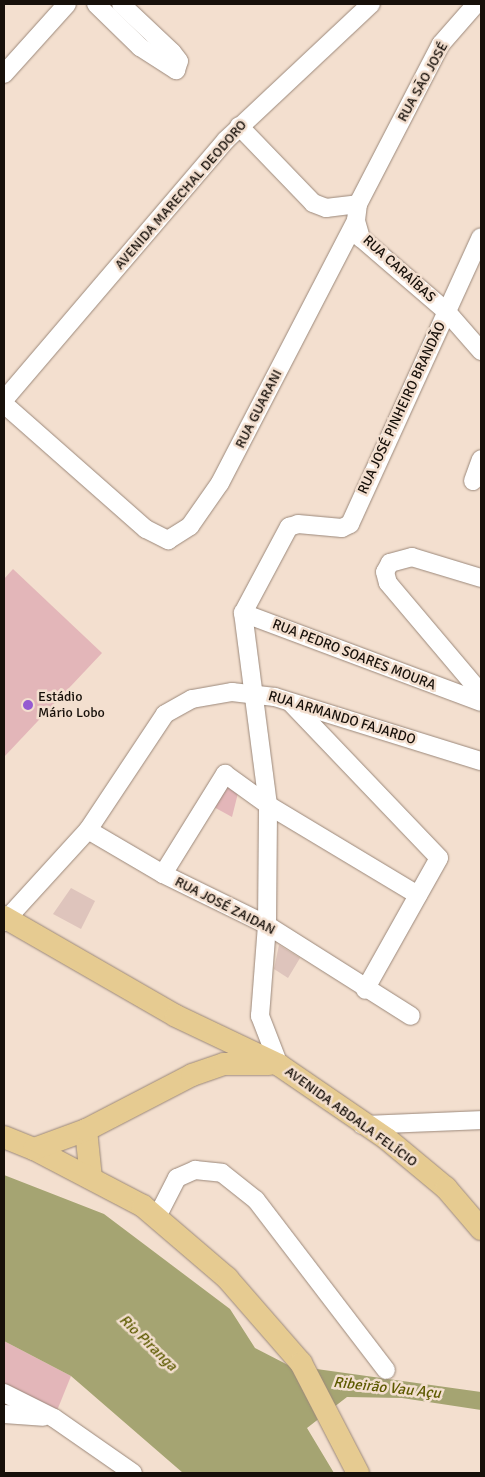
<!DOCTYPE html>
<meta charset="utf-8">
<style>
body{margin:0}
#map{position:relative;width:485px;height:1477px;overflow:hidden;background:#f3dfcf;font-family:Signika,sans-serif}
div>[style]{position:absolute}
.green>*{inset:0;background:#e3b6b9}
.water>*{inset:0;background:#a5a472}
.building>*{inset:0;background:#dec4bc}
.roads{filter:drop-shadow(0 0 1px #9b887a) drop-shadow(0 0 1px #9b887a)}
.minor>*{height:18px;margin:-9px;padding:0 9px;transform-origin:9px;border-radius:9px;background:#fff}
.major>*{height:22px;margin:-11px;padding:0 11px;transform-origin:11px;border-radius:11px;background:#e6cb91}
.dots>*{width:14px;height:14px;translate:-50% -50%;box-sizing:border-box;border:2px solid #f3dfcf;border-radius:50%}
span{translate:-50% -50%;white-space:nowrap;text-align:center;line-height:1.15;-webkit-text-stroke:5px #f3dfcf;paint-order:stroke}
.street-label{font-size:14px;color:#17100a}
.poi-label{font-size:14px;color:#17100a}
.left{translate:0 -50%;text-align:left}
.water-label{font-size:15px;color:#5d5a00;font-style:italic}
.frame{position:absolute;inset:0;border:5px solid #17100a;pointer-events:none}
</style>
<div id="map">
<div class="green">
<i style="clip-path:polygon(13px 569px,102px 653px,4px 757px,4px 579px)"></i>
<i style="clip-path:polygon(225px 780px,239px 789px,232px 817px,212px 806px)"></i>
<i style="clip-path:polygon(4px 1341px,71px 1376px,54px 1418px,4px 1414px)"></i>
</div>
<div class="water">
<i style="clip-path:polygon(4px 1175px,104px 1214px,230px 1309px,255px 1348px,288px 1365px,481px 1392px,481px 1410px,402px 1398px,347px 1397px,307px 1428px,334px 1473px,183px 1473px,71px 1376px,4px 1341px)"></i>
</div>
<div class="building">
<i style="clip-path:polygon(71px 888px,95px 901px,81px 929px,53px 914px)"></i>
<i style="clip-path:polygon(279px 945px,300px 958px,288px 978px,274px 969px)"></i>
</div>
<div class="roads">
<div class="minor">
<i style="left:96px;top:4px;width:62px;rotate:44.3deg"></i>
<i style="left:140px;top:47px;width:43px;rotate:32.6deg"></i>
<i style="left:176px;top:70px;width:9px;rotate:-72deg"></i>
<i style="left:179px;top:61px;width:11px;rotate:-128deg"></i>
<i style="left:172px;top:52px;width:70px;rotate:-136.7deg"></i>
<i style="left:4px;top:74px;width:94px;rotate:-48deg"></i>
<i style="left:239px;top:126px;width:107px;rotate:46.1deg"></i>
<i style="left:313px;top:203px;width:14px;rotate:21deg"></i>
<i style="left:326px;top:208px;width:32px;rotate:-7deg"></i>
<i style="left:358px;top:204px;width:17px;rotate:97deg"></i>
<i style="left:356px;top:221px;width:18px;rotate:74deg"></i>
<i style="left:361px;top:238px;width:113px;rotate:40.7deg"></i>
<i style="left:447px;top:312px;width:52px;rotate:48.9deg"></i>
<i style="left:358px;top:204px;width:180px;rotate:-62.6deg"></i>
<i style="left:441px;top:44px;width:53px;rotate:-48.8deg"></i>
<i style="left:4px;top:400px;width:342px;rotate:-49.5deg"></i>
<i style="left:226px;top:140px;width:199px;rotate:-43.2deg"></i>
<i style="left:4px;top:404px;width:189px;rotate:41.4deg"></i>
<i style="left:146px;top:529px;width:25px;rotate:27deg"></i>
<i style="left:168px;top:540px;width:26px;rotate:-32deg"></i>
<i style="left:190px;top:526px;width:52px;rotate:-55.1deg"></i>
<i style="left:220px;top:483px;width:295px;rotate:-62.6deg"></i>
<i style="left:473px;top:481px;width:23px;rotate:-70deg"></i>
<i style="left:481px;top:578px;width:72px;rotate:-163.1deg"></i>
<i style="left:412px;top:557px;width:23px;rotate:165deg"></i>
<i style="left:390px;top:563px;width:10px;rotate:119deg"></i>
<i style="left:385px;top:572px;width:11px;rotate:75deg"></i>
<i style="left:388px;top:583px;width:144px;rotate:49.8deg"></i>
<i style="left:243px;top:613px;width:98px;rotate:-61.9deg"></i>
<i style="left:289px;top:527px;width:9px;rotate:-18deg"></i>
<i style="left:298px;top:524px;width:44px;rotate:5.2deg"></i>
<i style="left:342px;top:528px;width:9px;rotate:-27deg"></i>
<i style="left:350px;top:524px;width:315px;rotate:-65.5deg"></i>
<i style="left:291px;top:703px;width:214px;rotate:46.3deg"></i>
<i style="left:439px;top:858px;width:151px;rotate:119.3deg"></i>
<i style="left:88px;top:830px;width:87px;rotate:30.4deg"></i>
<i style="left:163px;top:874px;width:116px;rotate:26.1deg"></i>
<i style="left:267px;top:925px;width:170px;rotate:32.3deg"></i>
<i style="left:163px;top:874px;width:118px;rotate:-58.2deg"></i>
<i style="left:225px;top:774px;width:53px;rotate:35.8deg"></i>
<i style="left:268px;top:805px;width:175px;rotate:31deg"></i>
<i style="left:4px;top:922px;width:125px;rotate:-47.6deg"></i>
<i style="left:88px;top:830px;width:139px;rotate:-56.4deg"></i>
<i style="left:165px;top:714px;width:31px;rotate:-29deg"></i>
<i style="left:192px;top:699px;width:41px;rotate:-9.9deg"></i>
<i style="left:232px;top:692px;width:43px;rotate:6.6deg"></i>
<i style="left:275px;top:697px;width:216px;rotate:17.3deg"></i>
<i style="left:279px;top:1065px;width:53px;rotate:-111.2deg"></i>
<i style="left:260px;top:1016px;width:91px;rotate:-85.6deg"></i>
<i style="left:267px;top:925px;width:120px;rotate:-89.5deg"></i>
<i style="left:268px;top:805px;width:194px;rotate:-97.4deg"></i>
<i style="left:243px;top:613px;width:254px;rotate:20.5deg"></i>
<i style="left:362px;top:1125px;width:119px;rotate:-2.4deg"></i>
<i style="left:157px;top:1217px;width:44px;rotate:-62.9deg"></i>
<i style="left:177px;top:1178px;width:20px;rotate:-24deg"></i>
<i style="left:195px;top:1170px;width:27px;rotate:6deg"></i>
<i style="left:222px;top:1173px;width:43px;rotate:38.5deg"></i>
<i style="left:256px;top:1200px;width:214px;rotate:52.6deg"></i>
<i style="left:4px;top:1393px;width:56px;rotate:26.6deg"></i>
<i style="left:54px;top:1418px;width:96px;rotate:34.8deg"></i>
<i style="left:4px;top:1414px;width:39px;rotate:4deg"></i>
</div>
<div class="major">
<i style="left:4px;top:917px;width:198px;rotate:29.9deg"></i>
<i style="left:176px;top:1016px;width:114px;rotate:25.4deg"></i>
<i style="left:279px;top:1065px;width:131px;rotate:34.4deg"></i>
<i style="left:387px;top:1139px;width:77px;rotate:39.7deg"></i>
<i style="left:446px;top:1188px;width:54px;rotate:49.5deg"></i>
<i style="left:86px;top:1130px;width:48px;rotate:84.1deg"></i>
<i style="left:4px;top:1137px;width:32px;rotate:22deg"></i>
<i style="left:34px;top:1149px;width:123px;rotate:27.6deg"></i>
<i style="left:143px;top:1206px;width:111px;rotate:40.6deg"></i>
<i style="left:227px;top:1278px;width:113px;rotate:49deg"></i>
<i style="left:301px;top:1363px;width:124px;rotate:62.6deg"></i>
<i style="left:34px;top:1149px;width:55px;rotate:-20.1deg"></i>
<i style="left:86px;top:1130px;width:119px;rotate:-27.4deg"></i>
<i style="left:192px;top:1075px;width:34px;rotate:-19deg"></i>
<i style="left:224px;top:1064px;width:45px"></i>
</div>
</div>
<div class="dots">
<i style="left:28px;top:705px;background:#955ad1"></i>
</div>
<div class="street-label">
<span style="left:423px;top:82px;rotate:-61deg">RUA SÃO JOSÉ</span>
<span style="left:181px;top:195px;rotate:-49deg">AVENIDA MARECHAL DEODORO</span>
<span style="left:399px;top:269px;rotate:42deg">RUA CARAÍBAS</span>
<span style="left:402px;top:408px;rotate:-65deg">RUA JOSÉ PINHEIRO BRANDÃO</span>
<span style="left:259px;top:409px;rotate:-63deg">RUA GUARANI</span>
<span style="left:354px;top:655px;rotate:21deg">RUA PEDRO SOARES MOURA</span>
<span style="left:342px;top:718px;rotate:17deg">RUA ARMANDO FAJARDO</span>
<span style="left:225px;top:906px;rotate:27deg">RUA JOSÉ ZAIDAN</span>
<span style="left:351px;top:1117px;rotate:36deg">AVENIDA ABDALA FELÍCIO</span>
</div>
<div class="poi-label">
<span class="left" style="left:38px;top:705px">Estádio<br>Mário Lobo</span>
</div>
<div class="water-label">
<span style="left:148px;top:1343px;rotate:44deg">Rio Piranga</span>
<span style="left:387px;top:1388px;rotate:6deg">Ribeirão Vau Açu</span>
</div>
<div class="frame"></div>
</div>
